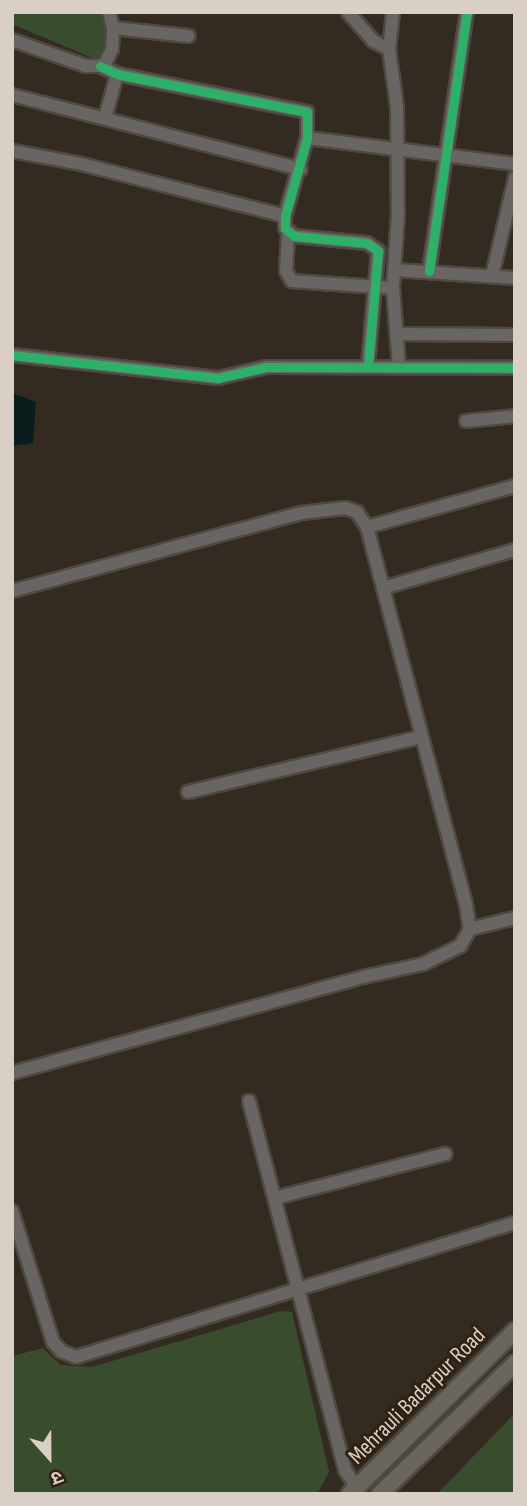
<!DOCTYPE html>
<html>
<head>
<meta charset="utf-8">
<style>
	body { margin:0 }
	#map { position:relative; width:527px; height:1506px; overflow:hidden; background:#332b22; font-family:"Sofia Sans Condensed","Noto Sans Devanagari",sans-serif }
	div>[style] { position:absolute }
	.green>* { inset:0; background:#394c2d }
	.water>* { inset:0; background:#0a1c1c }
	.roads { filter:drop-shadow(2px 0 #4f4941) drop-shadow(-2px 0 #4f4941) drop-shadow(0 2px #4f4941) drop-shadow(0 -2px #4f4941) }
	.minor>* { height:12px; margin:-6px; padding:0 6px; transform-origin:6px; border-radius:6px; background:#696562 }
	.major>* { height:16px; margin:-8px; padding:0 8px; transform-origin:8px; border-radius:8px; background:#6a655f }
	.cycleway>* { height:9px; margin:-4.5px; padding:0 4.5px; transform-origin:4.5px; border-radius:4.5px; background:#2db169 }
	span { translate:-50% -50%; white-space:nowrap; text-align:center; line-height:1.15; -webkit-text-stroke:6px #302111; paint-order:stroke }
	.street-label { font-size:23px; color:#d9cfc5 }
	.frame { position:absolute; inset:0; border:14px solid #d9cfc5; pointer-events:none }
	.north { position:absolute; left:14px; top:1422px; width:70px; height:70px; -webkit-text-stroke:5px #302111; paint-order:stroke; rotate:159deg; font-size:19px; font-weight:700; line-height:28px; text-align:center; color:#d9cfc5 }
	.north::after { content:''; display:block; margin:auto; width:24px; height:32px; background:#d9cfc5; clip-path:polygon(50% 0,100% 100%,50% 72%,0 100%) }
</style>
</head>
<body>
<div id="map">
	<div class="green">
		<i style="clip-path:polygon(12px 12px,102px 12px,108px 31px,104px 63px,12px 24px)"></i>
		<i style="clip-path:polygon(281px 1311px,292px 1312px,329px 1472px,317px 1494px,12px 1494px,12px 1356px,43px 1348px,61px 1365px,92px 1367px)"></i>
		<i style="clip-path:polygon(515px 1413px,515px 1494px,437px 1494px)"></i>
	</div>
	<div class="water">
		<i style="clip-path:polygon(12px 393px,36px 402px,33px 443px,12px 446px)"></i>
	</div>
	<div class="roads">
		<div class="minor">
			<i style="left:348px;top:12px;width:38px;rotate:49deg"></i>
			<i style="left:373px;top:41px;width:18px;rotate:27deg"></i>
			<i style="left:393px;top:12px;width:37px;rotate:96deg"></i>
			<i style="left:389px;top:49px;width:59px;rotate:82.1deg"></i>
			<i style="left:397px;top:107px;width:107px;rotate:89.5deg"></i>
			<i style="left:398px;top:214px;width:74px;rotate:93.9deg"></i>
			<i style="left:113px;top:28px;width:76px;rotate:6deg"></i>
			<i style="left:12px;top:40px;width:78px;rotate:19.4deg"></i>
			<i style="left:86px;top:66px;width:14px"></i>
			<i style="left:100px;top:66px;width:7px;rotate:-34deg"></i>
			<i style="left:106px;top:62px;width:14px;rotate:-65deg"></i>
			<i style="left:112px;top:49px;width:21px;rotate:-87deg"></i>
			<i style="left:113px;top:28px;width:16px;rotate:-104deg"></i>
			<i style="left:100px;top:66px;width:19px;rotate:25deg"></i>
			<i style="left:117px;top:74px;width:194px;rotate:11.3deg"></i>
			<i style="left:307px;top:112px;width:26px;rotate:90deg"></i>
			<i style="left:307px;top:138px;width:81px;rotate:105.8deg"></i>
			<i style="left:285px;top:216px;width:12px;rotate:90deg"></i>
			<i style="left:285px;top:228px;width:12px;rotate:42deg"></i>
			<i style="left:294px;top:236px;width:73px;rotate:5.5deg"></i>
			<i style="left:367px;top:243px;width:14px;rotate:36deg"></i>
			<i style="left:378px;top:251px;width:115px;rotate:95deg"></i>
			<i style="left:12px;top:95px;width:298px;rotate:14.4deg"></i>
			<i style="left:105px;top:118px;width:46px;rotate:-74.7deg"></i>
			<i style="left:307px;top:138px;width:210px;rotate:7.1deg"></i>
			<i style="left:12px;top:151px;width:66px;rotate:10.5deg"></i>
			<i style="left:77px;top:163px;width:215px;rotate:14.3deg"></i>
			<i style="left:288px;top:234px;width:37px;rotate:93deg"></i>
			<i style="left:286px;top:271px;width:12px;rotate:59deg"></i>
			<i style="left:292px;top:281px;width:101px;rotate:4deg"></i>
			<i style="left:393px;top:288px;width:78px;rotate:85.6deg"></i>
			<i style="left:395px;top:270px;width:120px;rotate:3.8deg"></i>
			<i style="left:429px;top:271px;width:262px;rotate:-81.7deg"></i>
			<i style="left:492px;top:276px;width:101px;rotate:-76.8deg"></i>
			<i style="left:398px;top:334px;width:117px;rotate:0.5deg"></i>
			<i style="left:12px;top:355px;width:207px;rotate:6.4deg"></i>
			<i style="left:218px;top:378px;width:49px;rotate:-12.9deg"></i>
			<i style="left:266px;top:367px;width:249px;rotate:0.2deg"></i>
			<i style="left:466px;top:421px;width:49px;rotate:-5.8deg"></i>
			<i style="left:367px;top:527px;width:154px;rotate:-15.5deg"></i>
			<i style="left:383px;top:588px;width:137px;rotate:-16.1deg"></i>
			<i style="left:12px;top:591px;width:299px;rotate:-15.1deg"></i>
			<i style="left:301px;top:513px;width:44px;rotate:-6.5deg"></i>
			<i style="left:345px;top:508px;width:13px;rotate:18deg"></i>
			<i style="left:357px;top:512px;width:18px;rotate:56deg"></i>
			<i style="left:367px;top:527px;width:391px;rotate:75.3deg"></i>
			<i style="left:466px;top:905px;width:24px;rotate:81deg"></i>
			<i style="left:470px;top:929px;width:20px;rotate:120deg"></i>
			<i style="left:460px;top:946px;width:41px;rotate:154.1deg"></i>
			<i style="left:423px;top:964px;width:61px;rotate:167.8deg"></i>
			<i style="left:363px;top:977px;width:364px;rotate:164.7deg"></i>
			<i style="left:188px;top:792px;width:238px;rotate:-13.3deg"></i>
			<i style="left:470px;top:929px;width:46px;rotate:-13.7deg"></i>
			<i style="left:249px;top:1101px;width:381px;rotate:75.4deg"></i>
			<i style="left:345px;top:1470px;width:22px;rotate:56deg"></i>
			<i style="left:275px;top:1198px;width:176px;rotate:-14.5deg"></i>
			<i style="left:12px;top:1211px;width:137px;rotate:72.6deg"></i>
			<i style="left:53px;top:1342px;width:12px;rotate:48deg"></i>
			<i style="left:61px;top:1351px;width:16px;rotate:22deg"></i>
			<i style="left:76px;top:1357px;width:459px;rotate:-17deg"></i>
		</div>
		<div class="major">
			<i style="left:350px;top:1494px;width:232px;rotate:-44.7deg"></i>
			<i style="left:380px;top:1494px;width:188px;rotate:-44.1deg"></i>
		</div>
	</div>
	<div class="cycleway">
		<i style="left:100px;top:66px;width:19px;rotate:25deg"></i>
		<i style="left:117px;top:74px;width:194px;rotate:11.3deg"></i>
		<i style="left:307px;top:112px;width:26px;rotate:90deg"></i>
		<i style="left:307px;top:138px;width:81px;rotate:105.8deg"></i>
		<i style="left:285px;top:216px;width:12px;rotate:90deg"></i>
		<i style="left:285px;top:228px;width:12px;rotate:42deg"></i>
		<i style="left:294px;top:236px;width:73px;rotate:5.5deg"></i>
		<i style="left:367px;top:243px;width:14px;rotate:36deg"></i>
		<i style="left:378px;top:251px;width:115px;rotate:95deg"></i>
		<i style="left:429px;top:271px;width:262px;rotate:-81.7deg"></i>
		<i style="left:12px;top:355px;width:207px;rotate:6.4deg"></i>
		<i style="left:218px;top:378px;width:49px;rotate:-12.9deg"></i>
		<i style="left:266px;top:367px;width:249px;rotate:0.2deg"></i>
	</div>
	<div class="street-label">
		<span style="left:417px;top:1396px;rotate:-45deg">Mehrauli Badarpur Road</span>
	</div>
	<div class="frame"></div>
	<div class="north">उ</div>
</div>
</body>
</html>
